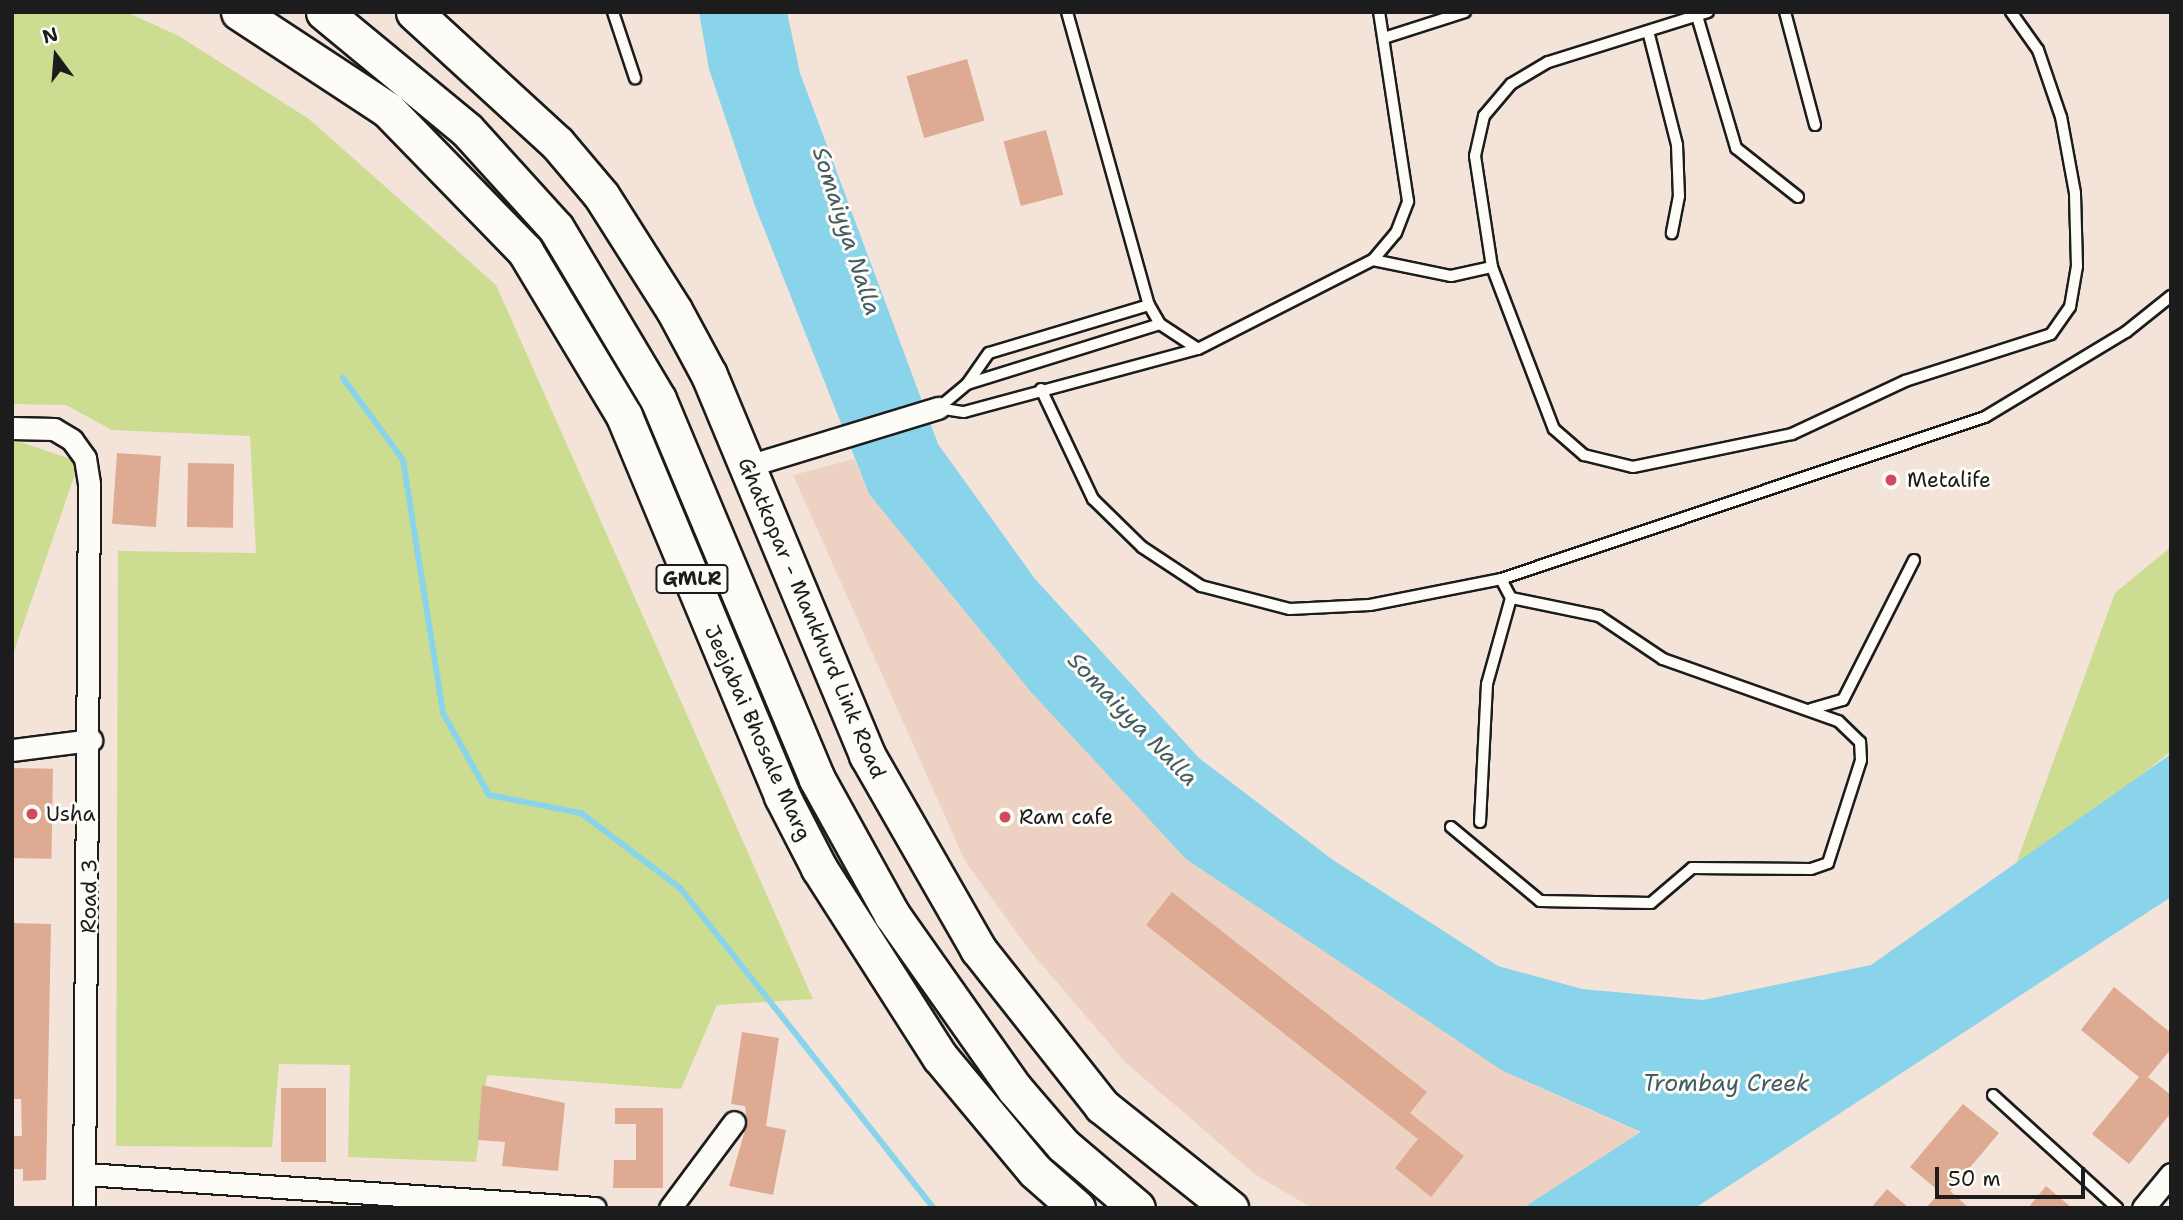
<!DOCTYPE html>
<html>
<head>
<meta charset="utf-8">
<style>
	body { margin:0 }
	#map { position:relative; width:2183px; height:1220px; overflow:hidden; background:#f4e3d9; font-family:"Shantell Sans",sans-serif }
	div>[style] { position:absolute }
	.built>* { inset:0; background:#edd2c4 }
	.green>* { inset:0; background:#ccdd91; transform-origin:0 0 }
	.water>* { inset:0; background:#8ad4eb }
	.stream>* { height:6px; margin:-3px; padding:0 3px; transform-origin:3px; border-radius:3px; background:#8ad4eb }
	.building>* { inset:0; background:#deaa92; transform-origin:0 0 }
	.roads { filter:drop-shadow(2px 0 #1c1c1c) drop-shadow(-2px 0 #1c1c1c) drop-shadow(0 2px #1c1c1c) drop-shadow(0 -2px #1c1c1c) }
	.service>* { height:10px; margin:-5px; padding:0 5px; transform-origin:5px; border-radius:5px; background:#fdfcf7 }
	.minor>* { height:21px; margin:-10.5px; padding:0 10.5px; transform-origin:10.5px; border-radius:10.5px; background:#fdfcf7 }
	.trunk>* { height:35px; margin:-17.5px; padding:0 17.5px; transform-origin:17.5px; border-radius:17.5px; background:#fdfcf7 }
	.dots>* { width:19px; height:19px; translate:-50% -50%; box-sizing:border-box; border:4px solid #fdfcf7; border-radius:50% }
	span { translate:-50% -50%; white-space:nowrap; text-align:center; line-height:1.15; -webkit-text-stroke:6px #fdfcf7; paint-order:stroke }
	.shield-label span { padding:2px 5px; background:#fdfcf7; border:2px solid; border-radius:5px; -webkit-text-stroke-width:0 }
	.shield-label { font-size:19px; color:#1c1c1c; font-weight:700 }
	.poi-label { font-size:21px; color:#1c1c1c }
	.left { translate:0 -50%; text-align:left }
	.street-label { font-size:21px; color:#1c1c1c }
	.water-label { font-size:23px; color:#425c64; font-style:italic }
	.frame { position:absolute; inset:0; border:14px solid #1c1c1c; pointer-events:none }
	.north { position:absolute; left:21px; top:21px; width:70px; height:70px; -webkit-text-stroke:5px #fdfcf7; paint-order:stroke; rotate:344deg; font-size:19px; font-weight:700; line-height:28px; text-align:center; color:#1c1c1c }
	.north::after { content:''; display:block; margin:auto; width:24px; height:32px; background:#1c1c1c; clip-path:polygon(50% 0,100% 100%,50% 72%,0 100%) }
	.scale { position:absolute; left:1935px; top:1167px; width:150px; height:32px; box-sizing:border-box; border:4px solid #1c1c1c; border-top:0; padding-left:9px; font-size:21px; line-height:24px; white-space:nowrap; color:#1c1c1c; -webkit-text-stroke:5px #fdfcf7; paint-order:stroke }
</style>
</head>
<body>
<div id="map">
	<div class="built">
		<i style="clip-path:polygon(854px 459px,869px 494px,1030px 691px,1503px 1071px,1641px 1133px,1523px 1208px,1312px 1208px,1256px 1175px,1126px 1063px,1030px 951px,965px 861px,793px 475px)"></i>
	</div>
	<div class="green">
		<i style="clip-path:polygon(12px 12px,126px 12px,179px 36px,309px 119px,496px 285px,813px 999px,717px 1005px,681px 1089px,487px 1075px,476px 1162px,348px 1157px,350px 1065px,279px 1064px,272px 1147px,116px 1146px,118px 551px,256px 553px,250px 436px,112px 430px,66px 405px,12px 404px)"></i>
		<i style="left:12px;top:439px;width:71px;height:281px;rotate:19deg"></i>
		<i style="clip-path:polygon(2171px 547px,2171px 751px,2009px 883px,2115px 593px)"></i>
	</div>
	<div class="water">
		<i style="clip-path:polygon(699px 12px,787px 12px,800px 73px,938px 444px,1035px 579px,1199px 758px,1333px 860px,1498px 966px,1582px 989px,1703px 1000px,1871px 965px,2171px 754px,2171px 897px,1695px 1208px,1523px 1208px,1641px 1132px,1503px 1071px,1186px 859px,1030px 691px,869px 494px,755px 206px,709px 69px)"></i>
	</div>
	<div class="stream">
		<i style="left:343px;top:378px;width:102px;rotate:53.8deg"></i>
		<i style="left:403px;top:460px;width:256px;rotate:81deg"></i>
		<i style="left:443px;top:713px;width:94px;rotate:60.7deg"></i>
		<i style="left:489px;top:795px;width:94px;rotate:11.1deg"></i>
		<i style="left:581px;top:813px;width:124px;rotate:37.1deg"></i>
		<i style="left:680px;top:888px;width:409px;rotate:51.6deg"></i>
	</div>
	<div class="building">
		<i style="left:967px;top:59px;width:64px;height:63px;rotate:74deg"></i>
		<i style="left:1046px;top:130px;width:67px;height:44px;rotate:75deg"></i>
		<i style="left:117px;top:453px;width:44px;height:71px;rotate:4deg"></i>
		<i style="left:188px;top:463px;width:46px;height:64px;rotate:1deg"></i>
		<i style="left:12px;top:768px;width:41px;height:90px;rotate:1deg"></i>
		<i style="clip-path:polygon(1172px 892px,1427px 1092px,1410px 1113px,1464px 1156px,1431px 1197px,1395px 1168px,1418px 1139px,1146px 925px)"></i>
		<i style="clip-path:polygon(12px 923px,51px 924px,46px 1180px,23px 1181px,23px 1169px,12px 1169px,12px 1136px,22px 1136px,21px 1099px,12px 1099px)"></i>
		<i style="clip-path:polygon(2114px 987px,2171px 1033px,2171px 1049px,2148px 1077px,2171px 1095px,2171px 1113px,2129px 1164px,2092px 1134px,2139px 1077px,2081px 1030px)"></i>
		<i style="clip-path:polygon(742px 1032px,779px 1038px,766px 1126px,786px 1130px,773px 1195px,729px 1186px,747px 1123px,745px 1106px,731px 1104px)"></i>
		<i style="clip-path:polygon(482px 1085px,565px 1103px,558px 1171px,502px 1166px,505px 1142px,478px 1140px)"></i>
		<i style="left:281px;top:1088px;width:45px;height:74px"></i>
		<i style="clip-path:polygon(1963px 1104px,1999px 1133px,1950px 1191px,1969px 1208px,1926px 1208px,1940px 1192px,1910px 1167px)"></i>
		<i style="clip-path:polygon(615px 1108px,663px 1108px,663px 1188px,613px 1188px,614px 1160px,636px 1160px,636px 1124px,615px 1124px)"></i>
		<i style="clip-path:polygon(2046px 1186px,2072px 1208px,2028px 1208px)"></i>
		<i style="clip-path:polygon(1887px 1189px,1909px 1208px,1871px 1208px)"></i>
	</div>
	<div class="roads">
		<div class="service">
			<i style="left:613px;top:12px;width:70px;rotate:71.6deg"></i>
			<i style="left:1067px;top:12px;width:304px;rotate:74.4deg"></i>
			<i style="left:1149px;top:305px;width:22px;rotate:60deg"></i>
			<i style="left:1160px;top:324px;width:45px;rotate:33.3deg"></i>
			<i style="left:1708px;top:12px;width:168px;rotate:162.6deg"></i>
			<i style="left:1548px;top:62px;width:43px;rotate:149.3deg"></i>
			<i style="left:1511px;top:84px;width:42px;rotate:130.2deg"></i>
			<i style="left:1484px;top:116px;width:41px;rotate:102.7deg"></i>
			<i style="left:1475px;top:156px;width:112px;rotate:81.3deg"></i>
			<i style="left:1492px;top:267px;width:173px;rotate:69.1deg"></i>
			<i style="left:1554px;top:429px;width:40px;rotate:41deg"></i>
			<i style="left:1584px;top:455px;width:50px;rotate:13.8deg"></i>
			<i style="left:1633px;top:467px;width:162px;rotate:-11.7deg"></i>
			<i style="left:1792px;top:434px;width:125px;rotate:-25.1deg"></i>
			<i style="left:1905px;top:381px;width:153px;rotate:-17.8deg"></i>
			<i style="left:2051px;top:334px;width:33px;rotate:-55deg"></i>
			<i style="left:2070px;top:307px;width:42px;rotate:-80.3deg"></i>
			<i style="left:2077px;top:266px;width:73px;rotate:-91.6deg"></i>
			<i style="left:2075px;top:193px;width:77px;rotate:-100.4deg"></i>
			<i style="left:2061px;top:117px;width:71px;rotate:-108.9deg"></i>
			<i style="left:2038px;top:50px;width:47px;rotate:-125.4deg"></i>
			<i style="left:1785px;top:12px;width:117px;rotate:75.1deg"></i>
			<i style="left:1697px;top:16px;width:138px;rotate:73.5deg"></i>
			<i style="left:1736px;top:148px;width:79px;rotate:38.3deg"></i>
			<i style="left:1648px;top:31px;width:118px;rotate:75.7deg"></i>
			<i style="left:1677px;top:145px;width:51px;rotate:87.8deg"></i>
			<i style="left:1679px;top:196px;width:38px;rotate:101deg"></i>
			<i style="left:1384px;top:38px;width:85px;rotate:-17.8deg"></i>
			<i style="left:1373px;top:260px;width:80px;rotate:11.6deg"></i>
			<i style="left:1451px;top:276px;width:42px;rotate:-12.4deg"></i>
			<i style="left:1160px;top:324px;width:202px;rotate:162.7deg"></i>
			<i style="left:967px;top:384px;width:38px;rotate:140deg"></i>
			<i style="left:938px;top:408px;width:26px;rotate:9deg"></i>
			<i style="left:964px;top:412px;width:242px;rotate:-15.1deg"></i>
			<i style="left:1198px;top:349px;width:196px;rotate:-27deg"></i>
			<i style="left:1373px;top:260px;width:35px;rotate:-50deg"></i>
			<i style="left:1396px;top:233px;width:34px;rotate:-69deg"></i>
			<i style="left:1408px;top:201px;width:191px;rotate:-98.7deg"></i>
			<i style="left:967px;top:384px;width:38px;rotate:-55deg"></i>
			<i style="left:989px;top:353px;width:167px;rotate:-16.7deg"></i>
			<i style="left:1041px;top:389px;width:122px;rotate:64.7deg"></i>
			<i style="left:1093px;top:499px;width:69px;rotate:44.4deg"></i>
			<i style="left:1142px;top:547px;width:71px;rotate:33.5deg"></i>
			<i style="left:1201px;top:586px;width:92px;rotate:14.5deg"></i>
			<i style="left:1290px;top:609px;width:80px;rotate:-2.9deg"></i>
			<i style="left:1370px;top:605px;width:134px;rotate:-11.2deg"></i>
			<i style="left:1501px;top:579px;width:510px;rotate:-18.51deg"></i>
			<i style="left:1985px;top:417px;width:165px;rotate:-31.1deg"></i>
			<i style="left:2126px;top:332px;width:58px;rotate:-38.7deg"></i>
			<i style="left:1811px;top:709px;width:33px;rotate:-16deg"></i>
			<i style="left:1843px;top:700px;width:157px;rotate:-63.1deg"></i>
			<i style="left:1480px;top:822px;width:138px;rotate:-87.1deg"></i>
			<i style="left:1487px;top:684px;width:89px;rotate:-74.4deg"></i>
			<i style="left:1511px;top:598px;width:21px;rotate:-118deg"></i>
			<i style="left:1451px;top:827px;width:116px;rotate:39.7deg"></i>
			<i style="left:1540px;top:901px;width:111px;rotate:1deg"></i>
			<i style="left:1651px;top:903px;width:54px;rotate:-40.5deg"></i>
			<i style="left:1692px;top:868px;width:119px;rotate:0.5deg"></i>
			<i style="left:1811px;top:869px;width:18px;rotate:-19deg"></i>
			<i style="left:1828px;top:863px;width:108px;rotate:-72.2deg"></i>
			<i style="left:1861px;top:760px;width:18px;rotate:-93deg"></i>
			<i style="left:1860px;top:742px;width:30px;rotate:-136deg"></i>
			<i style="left:1838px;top:721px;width:186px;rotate:-160.5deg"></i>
			<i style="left:1663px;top:659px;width:77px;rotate:-146.1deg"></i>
			<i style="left:1599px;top:616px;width:90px;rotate:-168.4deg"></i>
			<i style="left:1993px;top:1095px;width:168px;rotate:42.3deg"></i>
		</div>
		<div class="minor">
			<i style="left:12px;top:428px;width:42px;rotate:1.4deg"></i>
			<i style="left:54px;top:429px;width:21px;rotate:31deg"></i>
			<i style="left:72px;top:440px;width:22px;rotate:54deg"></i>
			<i style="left:85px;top:458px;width:26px;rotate:81deg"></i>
			<i style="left:89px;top:484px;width:724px;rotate:90.4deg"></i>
			<i style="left:748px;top:466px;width:199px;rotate:-17deg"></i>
			<i style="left:12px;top:750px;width:80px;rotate:-7.2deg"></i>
			<i style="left:85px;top:1174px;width:511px;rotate:3.81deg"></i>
			<i style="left:670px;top:1208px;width:107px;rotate:-53.3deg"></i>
			<i style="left:2143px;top:1208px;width:44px;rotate:-50.5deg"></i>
		</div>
		<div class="trunk">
			<i style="left:239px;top:12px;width:178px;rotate:33.3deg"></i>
			<i style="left:388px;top:110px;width:197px;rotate:45.8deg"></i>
			<i style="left:525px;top:251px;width:192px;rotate:59deg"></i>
			<i style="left:624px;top:416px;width:412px;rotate:67.4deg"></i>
			<i style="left:782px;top:796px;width:81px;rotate:62.8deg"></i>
			<i style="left:819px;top:868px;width:224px;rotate:57.4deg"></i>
			<i style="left:940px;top:1057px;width:148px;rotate:50.2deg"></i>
			<i style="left:1035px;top:1171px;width:56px;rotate:41.4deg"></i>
			<i style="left:324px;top:12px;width:185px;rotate:39.5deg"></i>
			<i style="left:467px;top:130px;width:132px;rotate:47.8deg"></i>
			<i style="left:556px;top:228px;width:199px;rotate:59.2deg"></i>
			<i style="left:658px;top:399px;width:412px;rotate:67.3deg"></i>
			<i style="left:817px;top:779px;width:155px;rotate:61.1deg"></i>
			<i style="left:892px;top:915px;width:212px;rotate:54.8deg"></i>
			<i style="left:1014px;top:1088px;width:75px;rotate:49.3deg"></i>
			<i style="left:1063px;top:1145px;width:97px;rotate:40.4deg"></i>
			<i style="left:414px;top:12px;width:194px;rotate:42.5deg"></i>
			<i style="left:557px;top:143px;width:68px;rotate:49.8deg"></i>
			<i style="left:601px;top:195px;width:136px;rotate:57.6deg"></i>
			<i style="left:674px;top:310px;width:74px;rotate:61.7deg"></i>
			<i style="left:709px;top:375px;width:412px;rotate:67.4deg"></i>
			<i style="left:867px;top:755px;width:224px;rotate:60.2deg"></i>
			<i style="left:978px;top:949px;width:200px;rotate:51.7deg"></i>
			<i style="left:1102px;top:1106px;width:164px;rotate:38.6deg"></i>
		</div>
	</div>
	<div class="dots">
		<i style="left:1891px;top:480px;background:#d1495b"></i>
		<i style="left:32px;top:814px;background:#d1495b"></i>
		<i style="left:1005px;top:817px;background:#d1495b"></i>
	</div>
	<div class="shield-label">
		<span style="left:692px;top:579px">GMLR</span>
	</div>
	<div class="poi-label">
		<span class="left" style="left:1907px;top:480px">Metalife</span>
		<span class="left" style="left:46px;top:814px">Usha</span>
		<span class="left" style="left:1019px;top:817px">Ram cafe</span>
	</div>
	<div class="street-label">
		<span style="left:812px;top:618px;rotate:67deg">Ghatkopar - Mankhurd Link Road</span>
		<span style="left:758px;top:733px;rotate:66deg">Jeejabai Bhosale Marg</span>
		<span style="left:89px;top:896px;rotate:-89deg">Road 3</span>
	</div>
	<div class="water-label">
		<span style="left:847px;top:231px;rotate:72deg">Somaiyya Nalla</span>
		<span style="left:1133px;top:719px;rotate:46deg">Somaiyya Nalla</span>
		<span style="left:1726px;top:1083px">Trombay Creek</span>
	</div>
	<div class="frame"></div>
	<div class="north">N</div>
	<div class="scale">50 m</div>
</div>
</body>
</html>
